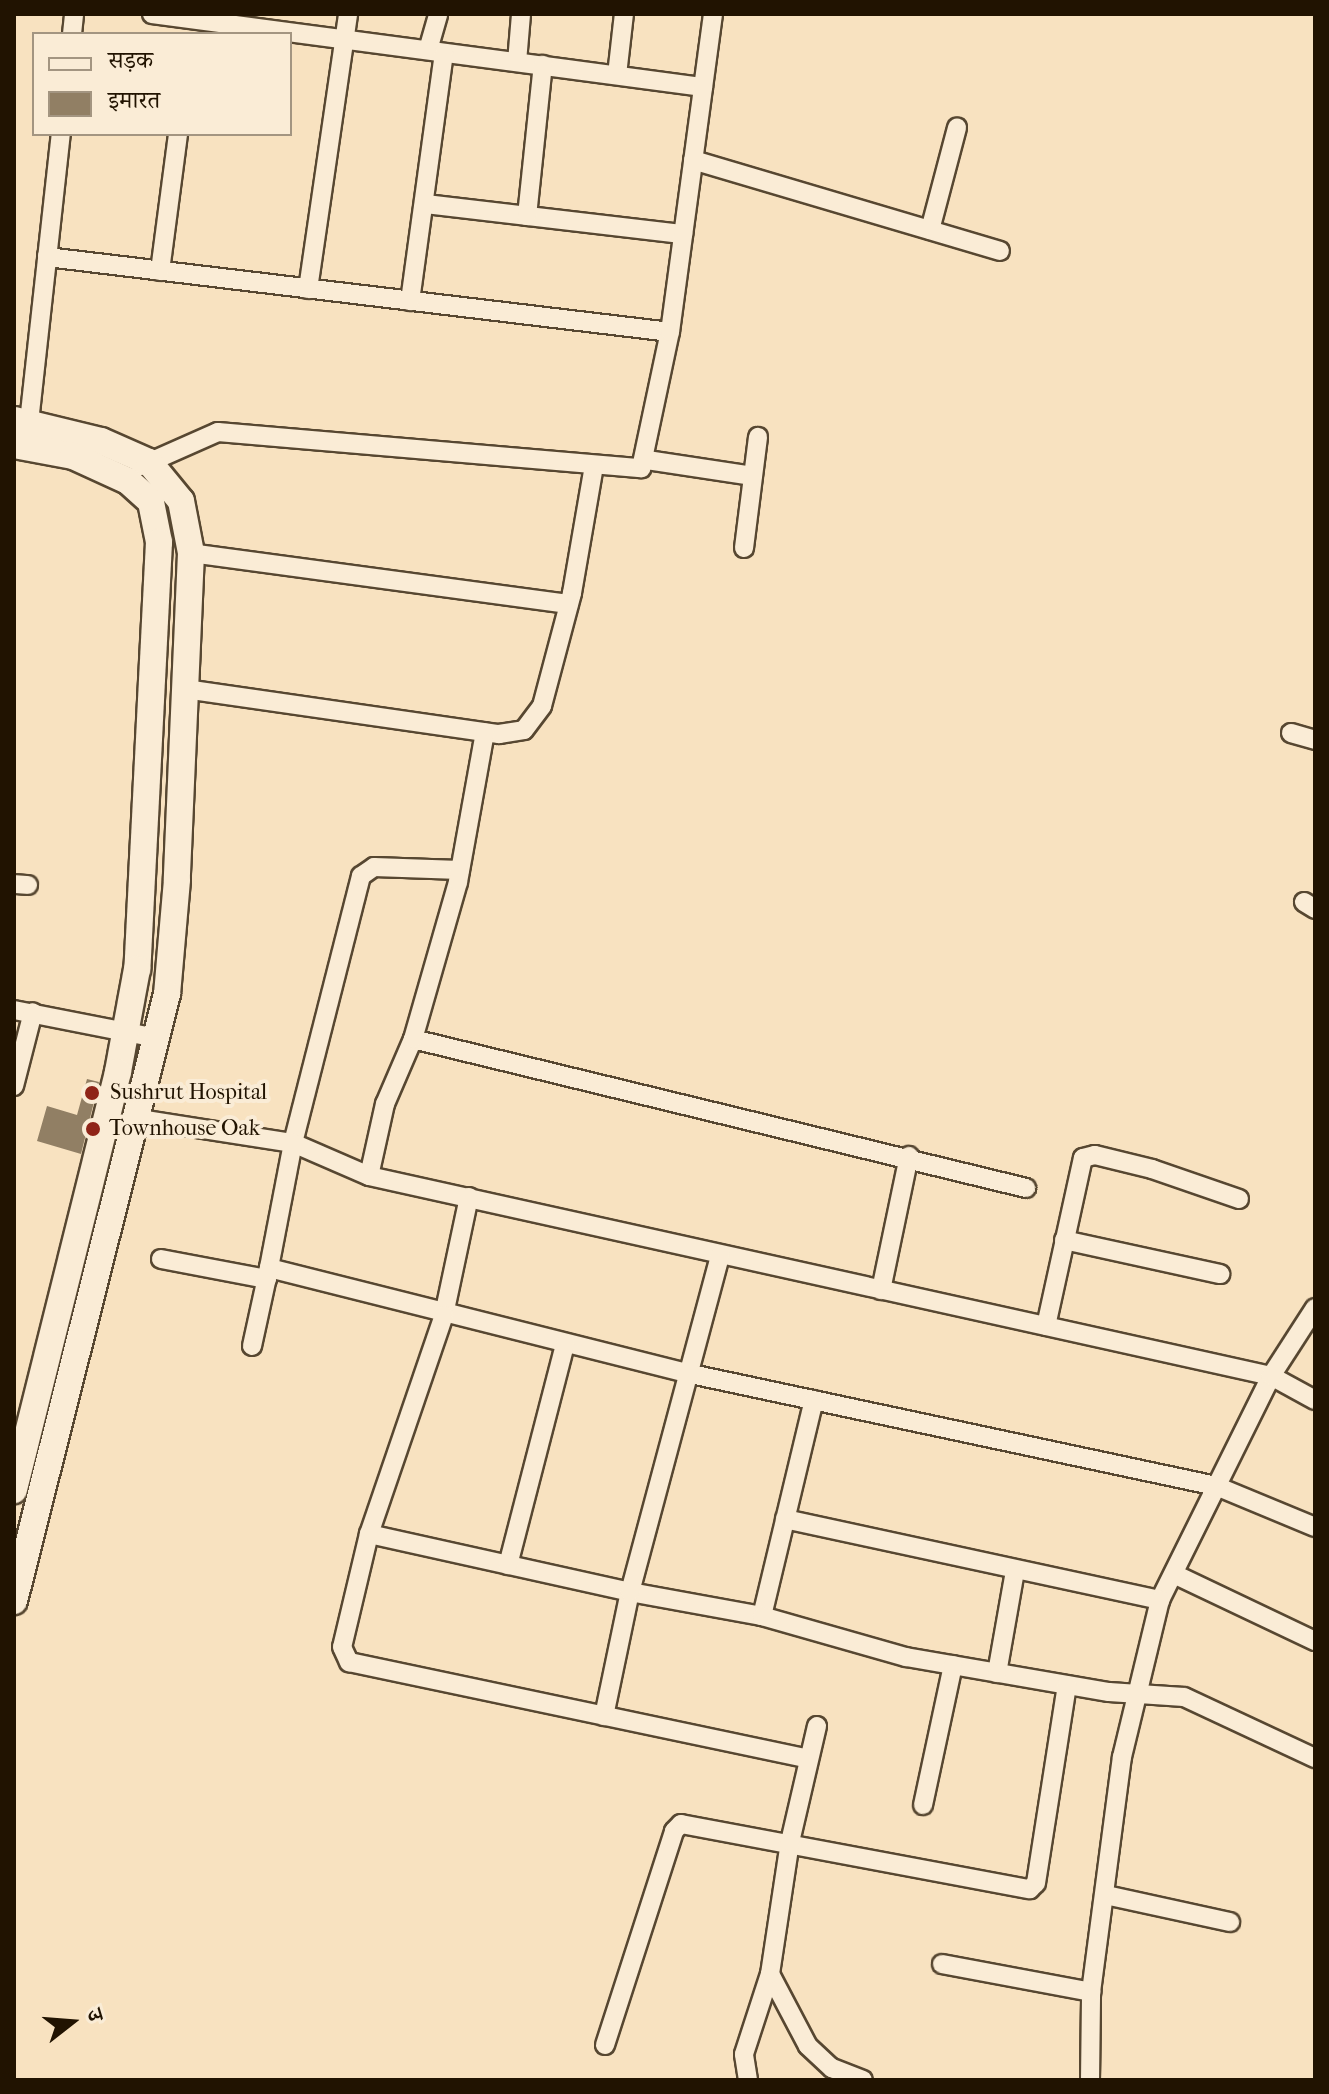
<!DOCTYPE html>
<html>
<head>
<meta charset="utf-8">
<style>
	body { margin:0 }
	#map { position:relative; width:1329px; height:2094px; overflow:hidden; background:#f8e2c0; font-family:"IM FELL French Canon","Noto Serif Devanagari",serif }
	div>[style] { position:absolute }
	.building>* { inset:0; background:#917f64 }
	.roads { filter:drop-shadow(2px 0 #574731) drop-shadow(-2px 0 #574731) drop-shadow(0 2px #574731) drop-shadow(0 -2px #574731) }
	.street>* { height:18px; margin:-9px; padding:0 9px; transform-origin:9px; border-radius:9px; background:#faecd6 }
	.secondary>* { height:26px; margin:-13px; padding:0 13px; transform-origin:13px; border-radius:13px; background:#faecd6 }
	.dots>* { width:22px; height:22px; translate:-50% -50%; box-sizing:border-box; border:4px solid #faecd6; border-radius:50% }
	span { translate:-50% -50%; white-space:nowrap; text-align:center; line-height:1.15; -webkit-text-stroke:8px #faecd6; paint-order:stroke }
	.poi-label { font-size:22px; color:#211301 }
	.left { translate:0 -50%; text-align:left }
	.frame { position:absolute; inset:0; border:16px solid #211301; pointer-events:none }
	.legend { position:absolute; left:32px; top:32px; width:260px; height:104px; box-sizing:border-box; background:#faecd6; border:2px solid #a39581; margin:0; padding:10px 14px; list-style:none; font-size:24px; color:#211301 }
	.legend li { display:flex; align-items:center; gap:16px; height:40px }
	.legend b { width:40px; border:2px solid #a39581 }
	.north { position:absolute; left:32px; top:1982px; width:80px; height:80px; -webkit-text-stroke:6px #faecd6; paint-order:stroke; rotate:73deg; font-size:22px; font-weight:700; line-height:32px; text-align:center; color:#211301 }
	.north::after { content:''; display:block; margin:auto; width:28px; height:36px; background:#211301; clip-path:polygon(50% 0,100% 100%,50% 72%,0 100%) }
</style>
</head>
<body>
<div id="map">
	<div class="building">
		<i style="clip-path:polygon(87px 1079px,99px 1082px,81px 1154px,37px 1141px,47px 1106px,77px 1115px)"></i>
	</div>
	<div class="roads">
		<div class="street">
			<i style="left:152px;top:14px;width:556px;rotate:7.55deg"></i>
			<i style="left:72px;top:34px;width:20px;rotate:-84deg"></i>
			<i style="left:428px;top:50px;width:37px;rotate:-74deg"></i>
			<i style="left:517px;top:62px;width:48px;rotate:-85.2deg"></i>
			<i style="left:617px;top:75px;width:61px;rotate:-83.5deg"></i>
			<i style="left:693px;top:160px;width:320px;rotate:16.5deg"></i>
			<i style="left:426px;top:204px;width:259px;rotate:6.7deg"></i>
			<i style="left:527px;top:216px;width:152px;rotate:-84deg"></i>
			<i style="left:930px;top:230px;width:106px;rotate:-75.2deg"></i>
			<i style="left:47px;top:257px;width:627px;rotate:6.86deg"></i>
			<i style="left:160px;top:271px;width:138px;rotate:-82.5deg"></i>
			<i style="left:308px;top:289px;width:278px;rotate:-81.7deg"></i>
			<i style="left:410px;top:301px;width:250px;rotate:-82.2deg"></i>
			<i style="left:29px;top:422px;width:290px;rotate:-83.7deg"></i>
			<i style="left:647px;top:460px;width:107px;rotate:8.6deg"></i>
			<i style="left:141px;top:466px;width:84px;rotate:-23.8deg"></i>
			<i style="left:218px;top:432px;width:425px;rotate:4.9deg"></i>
			<i style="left:641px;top:468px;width:139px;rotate:-78deg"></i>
			<i style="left:670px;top:332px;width:321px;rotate:-82.3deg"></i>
			<i style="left:744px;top:548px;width:112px;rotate:-82.8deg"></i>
			<i style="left:191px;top:553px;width:381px;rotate:7.7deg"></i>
			<i style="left:185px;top:689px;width:317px;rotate:8.2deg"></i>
			<i style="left:499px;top:734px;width:25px;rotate:-9deg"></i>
			<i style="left:524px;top:730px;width:30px;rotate:-53deg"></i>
			<i style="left:542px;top:706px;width:117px;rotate:-75.1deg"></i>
			<i style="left:572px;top:593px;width:129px;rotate:-80.2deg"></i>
			<i style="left:1291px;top:733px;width:25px;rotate:16deg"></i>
			<i style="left:460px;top:870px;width:86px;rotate:-178deg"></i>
			<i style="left:374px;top:867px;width:16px;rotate:145deg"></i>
			<i style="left:361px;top:876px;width:276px;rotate:104.3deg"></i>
			<i style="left:293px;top:1143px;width:127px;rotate:100.9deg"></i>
			<i style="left:269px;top:1268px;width:435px;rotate:14.1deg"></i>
			<i style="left:691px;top:1374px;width:537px;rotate:12.04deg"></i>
			<i style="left:1216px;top:1486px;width:107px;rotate:22.5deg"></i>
			<i style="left:14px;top:884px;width:14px;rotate:4deg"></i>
			<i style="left:1304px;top:902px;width:13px;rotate:32deg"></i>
			<i style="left:14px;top:1010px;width:146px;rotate:11.1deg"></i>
			<i style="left:413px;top:1039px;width:631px;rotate:13.66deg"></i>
			<i style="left:14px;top:1086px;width:76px;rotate:-75.6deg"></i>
			<i style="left:139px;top:1119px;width:156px;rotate:8.9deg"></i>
			<i style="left:293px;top:1143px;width:83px;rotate:23.5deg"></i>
			<i style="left:369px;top:1176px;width:924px;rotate:12.5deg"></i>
			<i style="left:1271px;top:1376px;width:50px;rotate:28.6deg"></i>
			<i style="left:369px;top:1176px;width:74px;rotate:-77.5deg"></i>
			<i style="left:385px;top:1104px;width:71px;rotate:-66.7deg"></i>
			<i style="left:413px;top:1039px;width:163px;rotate:-74deg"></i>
			<i style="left:458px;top:882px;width:152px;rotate:-79.8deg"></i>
			<i style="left:469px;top:1197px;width:121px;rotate:102deg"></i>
			<i style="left:444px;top:1315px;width:231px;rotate:108.9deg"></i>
			<i style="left:369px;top:1534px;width:267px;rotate:12.5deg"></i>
			<i style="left:630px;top:1592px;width:134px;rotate:10.3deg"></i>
			<i style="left:762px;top:1616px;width:222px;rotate:-76.5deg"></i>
			<i style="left:1064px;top:1240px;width:160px;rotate:12.3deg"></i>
			<i style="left:161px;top:1259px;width:108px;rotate:10.7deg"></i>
			<i style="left:881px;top:1290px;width:137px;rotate:-78.2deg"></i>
			<i style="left:1046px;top:1326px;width:172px;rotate:-77.6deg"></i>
			<i style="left:1083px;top:1158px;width:12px;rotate:-14deg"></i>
			<i style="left:1095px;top:1155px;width:59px;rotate:13.8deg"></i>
			<i style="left:1152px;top:1169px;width:92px;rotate:19deg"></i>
			<i style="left:252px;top:1346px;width:80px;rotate:-77.7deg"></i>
			<i style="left:785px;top:1519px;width:384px;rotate:12.2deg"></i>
			<i style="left:1160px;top:1600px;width:250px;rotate:-63.6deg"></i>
			<i style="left:1271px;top:1376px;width:81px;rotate:-57.1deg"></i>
			<i style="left:369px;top:1534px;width:116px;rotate:103.4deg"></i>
			<i style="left:342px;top:1647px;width:17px;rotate:65deg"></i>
			<i style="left:349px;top:1662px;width:469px;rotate:11.9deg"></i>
			<i style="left:508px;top:1565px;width:228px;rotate:-75.5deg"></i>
			<i style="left:1176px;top:1575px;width:154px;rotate:25.4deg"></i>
			<i style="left:762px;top:1616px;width:150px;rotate:15.9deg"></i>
			<i style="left:906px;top:1657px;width:206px;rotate:9.8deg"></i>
			<i style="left:1109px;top:1692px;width:75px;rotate:3.8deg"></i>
			<i style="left:1184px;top:1697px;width:145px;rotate:25deg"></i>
			<i style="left:997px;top:1673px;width:104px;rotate:-80deg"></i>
			<i style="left:604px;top:1716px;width:127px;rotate:-78.2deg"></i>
			<i style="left:630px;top:1592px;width:349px;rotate:-75deg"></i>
			<i style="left:923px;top:1805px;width:143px;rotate:-77.9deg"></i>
			<i style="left:1106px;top:1895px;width:127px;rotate:12.3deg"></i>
			<i style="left:942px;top:1964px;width:152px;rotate:10.6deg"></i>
			<i style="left:770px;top:1974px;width:81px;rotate:62.2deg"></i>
			<i style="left:808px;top:2046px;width:33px;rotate:43deg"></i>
			<i style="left:832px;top:2068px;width:33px;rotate:21deg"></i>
			<i style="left:605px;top:2045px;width:225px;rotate:-72.1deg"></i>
			<i style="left:674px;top:1831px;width:10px;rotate:-45deg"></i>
			<i style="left:681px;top:1824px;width:355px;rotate:10.6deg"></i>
			<i style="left:1030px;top:1889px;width:8px;rotate:-45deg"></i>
			<i style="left:1036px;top:1883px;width:200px;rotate:-81.1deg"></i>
			<i style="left:748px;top:2080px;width:26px;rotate:-99deg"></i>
			<i style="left:744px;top:2054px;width:84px;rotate:-72deg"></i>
			<i style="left:770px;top:1974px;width:134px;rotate:-81.4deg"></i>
			<i style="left:790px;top:1842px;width:119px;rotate:-76.9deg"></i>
			<i style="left:1090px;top:2080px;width:88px;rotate:-89.3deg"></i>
			<i style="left:1091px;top:1992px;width:237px;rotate:-82.5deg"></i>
			<i style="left:1122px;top:1757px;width:162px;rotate:-76.4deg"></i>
		</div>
		<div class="secondary">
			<i style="left:14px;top:420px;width:89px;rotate:13.6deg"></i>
			<i style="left:101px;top:441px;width:52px;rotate:23.6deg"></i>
			<i style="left:149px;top:462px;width:50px;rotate:50.6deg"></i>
			<i style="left:181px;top:501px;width:53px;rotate:79.1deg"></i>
			<i style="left:191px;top:553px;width:327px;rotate:92.5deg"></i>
			<i style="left:177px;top:880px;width:114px;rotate:95deg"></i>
			<i style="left:167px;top:994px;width:626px;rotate:104.15deg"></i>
			<i style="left:14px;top:445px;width:60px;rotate:10.6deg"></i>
			<i style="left:73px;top:456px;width:60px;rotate:24.4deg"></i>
			<i style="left:128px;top:481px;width:31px;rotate:42deg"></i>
			<i style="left:151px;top:502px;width:41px;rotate:78.7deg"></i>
			<i style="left:159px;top:542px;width:428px;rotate:92.9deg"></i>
			<i style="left:137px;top:969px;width:105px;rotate:100.5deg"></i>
			<i style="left:118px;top:1072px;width:431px;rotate:104deg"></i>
		</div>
	</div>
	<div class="dots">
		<i style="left:92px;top:1093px;background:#8f2418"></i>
		<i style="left:93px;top:1129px;background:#8f2418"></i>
	</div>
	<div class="poi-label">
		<span class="left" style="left:110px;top:1093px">Sushrut Hospital</span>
		<span class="left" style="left:109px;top:1129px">Townhouse Oak</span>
	</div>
	<div class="frame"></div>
	<ul class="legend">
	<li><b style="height:10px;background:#faecd6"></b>सड़क</li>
	<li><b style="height:22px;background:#917f64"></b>इमारत</li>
	</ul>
	<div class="north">उ</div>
</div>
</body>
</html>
